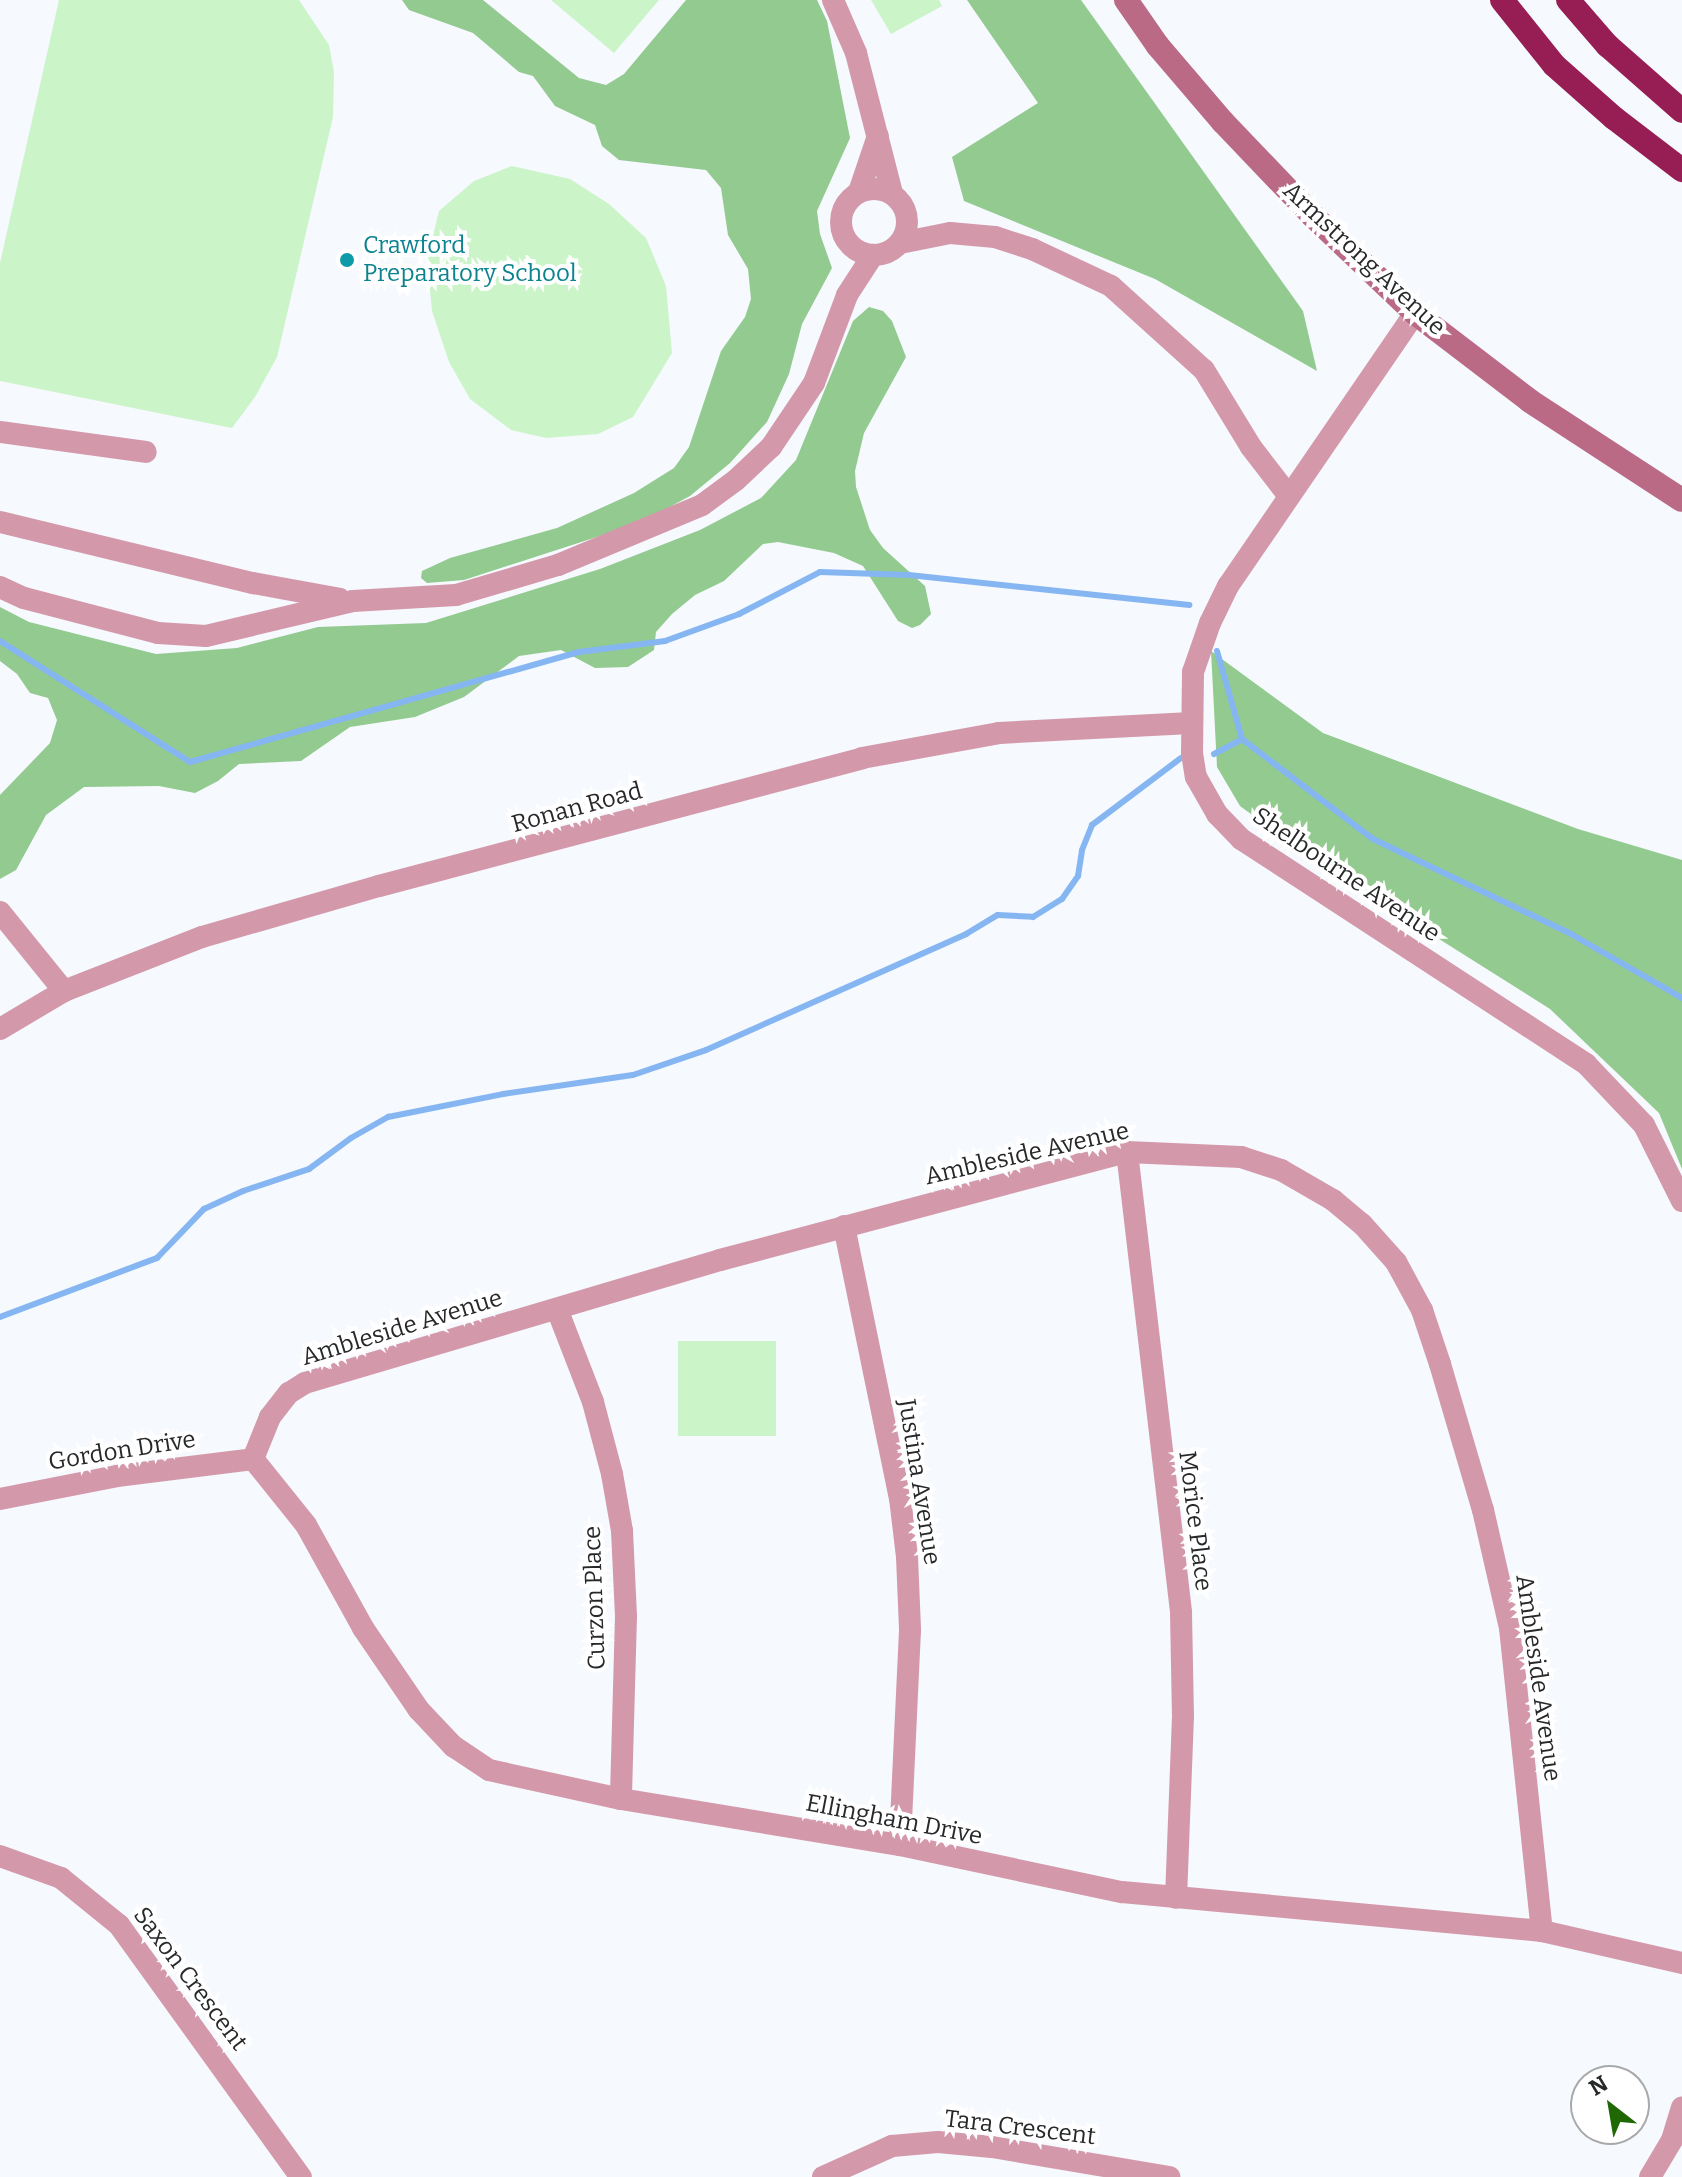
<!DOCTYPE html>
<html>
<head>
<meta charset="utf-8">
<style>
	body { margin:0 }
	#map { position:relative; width:1682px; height:2177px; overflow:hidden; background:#f6f9fe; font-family:Bitter,serif }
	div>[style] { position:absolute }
	.green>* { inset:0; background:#ccf4c9; transform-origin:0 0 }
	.forest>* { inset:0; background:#92ca8f }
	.stream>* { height:6px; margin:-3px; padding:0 3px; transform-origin:3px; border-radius:3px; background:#86b6f2 }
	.street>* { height:22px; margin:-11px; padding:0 11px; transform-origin:11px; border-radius:11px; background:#d399ab }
	.street>.ring { margin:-11px; padding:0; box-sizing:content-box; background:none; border:22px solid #d399ab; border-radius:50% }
	.secondary>* { height:24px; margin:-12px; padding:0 12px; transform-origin:12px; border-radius:12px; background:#bb6a86 }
	.highway>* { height:24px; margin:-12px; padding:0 12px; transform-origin:12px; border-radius:12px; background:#961e55 }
	.dots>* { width:22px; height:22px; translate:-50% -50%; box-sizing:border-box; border:4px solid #fff; border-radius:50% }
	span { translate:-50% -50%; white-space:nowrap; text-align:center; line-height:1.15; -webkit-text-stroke:8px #fff; paint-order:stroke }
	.culture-label { font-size:24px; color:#0d838f }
	.left { translate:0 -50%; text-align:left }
	.street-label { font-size:24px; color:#26282a }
	.north { position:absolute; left:1570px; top:2065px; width:80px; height:80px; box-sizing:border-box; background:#fff; border:2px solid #a8a9aa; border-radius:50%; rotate:329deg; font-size:22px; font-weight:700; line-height:32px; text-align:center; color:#26282a }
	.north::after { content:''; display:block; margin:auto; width:28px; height:36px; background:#1f6803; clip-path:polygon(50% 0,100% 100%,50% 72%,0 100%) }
</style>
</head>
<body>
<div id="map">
	<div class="green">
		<i style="clip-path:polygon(59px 0,299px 0,329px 45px,334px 72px,333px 117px,277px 357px,255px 397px,232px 428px,0 381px,0 263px)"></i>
		<i style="clip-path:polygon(551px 0,659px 0,614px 53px)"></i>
		<i style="clip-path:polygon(871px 0,939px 0,942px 6px,891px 34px)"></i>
		<i style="clip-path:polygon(512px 166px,570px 179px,609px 204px,646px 238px,666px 286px,672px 353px,633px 417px,598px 434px,546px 438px,511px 430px,470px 399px,449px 362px,432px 311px,427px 261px,439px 211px,474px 181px)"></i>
		<i style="left:678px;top:1341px;width:98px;height:95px"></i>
	</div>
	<div class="forest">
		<i style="clip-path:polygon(402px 0,483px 0,579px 78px,606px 85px,624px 74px,686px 0,817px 0,827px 21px,850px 138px,817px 211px,820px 234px,832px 268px,802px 324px,789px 374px,767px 422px,730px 463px,690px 496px,640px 523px,464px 580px,427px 583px,421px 578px,422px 571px,450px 558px,557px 528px,634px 493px,674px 468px,689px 447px,721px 351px,745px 317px,751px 299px,748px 269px,728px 235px,721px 188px,706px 170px,619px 160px,602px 146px,595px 125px,555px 106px,533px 76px,519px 72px,473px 33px,409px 10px)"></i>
		<i style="clip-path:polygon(967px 0,1081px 0,1303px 311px,1317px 371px,1155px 279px,964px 201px,952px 157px,1038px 103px)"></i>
		<i style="clip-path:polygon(869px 307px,883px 311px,892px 321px,906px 357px,864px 433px,855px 471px,856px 487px,870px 530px,883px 548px,925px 586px,931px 614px,920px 625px,912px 628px,898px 621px,863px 566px,834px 553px,778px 542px,763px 544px,724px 581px,695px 595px,672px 614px,656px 632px,654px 650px,628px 667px,595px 668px,561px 650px,519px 656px,464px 697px,415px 717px,350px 727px,301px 761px,239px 764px,218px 781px,195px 793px,159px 786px,84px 787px,46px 815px,16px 870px,0 879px,0 795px,50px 743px,57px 720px,48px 698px,30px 693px,17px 674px,0 661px,0 607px,29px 622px,156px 654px,237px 648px,318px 627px,426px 623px,600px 569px,700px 530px,761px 498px,796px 460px,853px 321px)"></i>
		<i style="clip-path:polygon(1211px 651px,1323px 733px,1578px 829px,1682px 860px,1682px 1169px,1659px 1113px,1550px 1009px,1312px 859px,1240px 806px,1217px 767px)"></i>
	</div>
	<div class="stream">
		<i style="left:0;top:641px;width:225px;rotate:32.5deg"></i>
		<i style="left:190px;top:762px;width:404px;rotate:-15.8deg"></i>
		<i style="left:579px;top:652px;width:87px;rotate:-7.3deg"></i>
		<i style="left:665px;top:641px;width:79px;rotate:-20deg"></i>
		<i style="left:739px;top:614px;width:91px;rotate:-27.4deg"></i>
		<i style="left:820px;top:572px;width:89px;rotate:1.9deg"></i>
		<i style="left:909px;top:575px;width:282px;rotate:6.1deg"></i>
		<i style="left:1217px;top:651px;width:91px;rotate:74.1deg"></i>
		<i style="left:1242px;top:739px;width:165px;rotate:37.4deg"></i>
		<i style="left:1373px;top:839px;width:220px;rotate:25.6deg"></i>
		<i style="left:1571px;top:934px;width:128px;rotate:30deg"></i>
		<i style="left:1214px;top:754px;width:32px;rotate:-28deg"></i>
		<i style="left:0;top:1317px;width:168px;rotate:-20.6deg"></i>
		<i style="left:157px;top:1258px;width:68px;rotate:-46.2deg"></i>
		<i style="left:204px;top:1209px;width:43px;rotate:-24.8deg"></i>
		<i style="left:243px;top:1191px;width:70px;rotate:-18.4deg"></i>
		<i style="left:309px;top:1169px;width:52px;rotate:-36.4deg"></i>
		<i style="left:351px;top:1138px;width:43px;rotate:-29.6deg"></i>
		<i style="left:388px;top:1117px;width:117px;rotate:-11.3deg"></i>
		<i style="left:503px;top:1094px;width:131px;rotate:-8.3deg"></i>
		<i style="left:633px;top:1075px;width:77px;rotate:-18.9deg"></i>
		<i style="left:706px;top:1050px;width:285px;rotate:-24deg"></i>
		<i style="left:966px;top:934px;width:37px;rotate:-31deg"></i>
		<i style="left:998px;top:915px;width:35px;rotate:3deg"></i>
		<i style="left:1033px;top:917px;width:34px;rotate:-32deg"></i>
		<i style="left:1062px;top:899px;width:28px;rotate:-55deg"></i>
		<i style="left:1078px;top:876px;width:26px;rotate:-81deg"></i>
		<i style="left:1082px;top:850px;width:27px;rotate:-68deg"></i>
		<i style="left:1092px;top:825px;width:111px;rotate:-37deg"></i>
	</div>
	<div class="street">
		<i style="left:833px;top:0;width:58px;rotate:66.5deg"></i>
		<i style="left:856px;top:53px;width:145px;rotate:75.6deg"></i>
		<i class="ring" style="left:841px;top:189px;width:44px;height:44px"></i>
		<i style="left:859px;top:192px;width:59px;rotate:-71.3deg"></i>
		<i style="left:900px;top:243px;width:51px;rotate:-11.3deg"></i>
		<i style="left:950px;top:233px;width:45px;rotate:5.1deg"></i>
		<i style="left:995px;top:237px;width:39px;rotate:18deg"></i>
		<i style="left:1032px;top:249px;width:87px;rotate:25.1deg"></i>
		<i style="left:1111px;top:286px;width:125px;rotate:42.1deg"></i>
		<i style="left:1204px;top:370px;width:90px;rotate:58.6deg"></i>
		<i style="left:1251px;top:447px;width:61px;rotate:52.4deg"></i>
		<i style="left:1415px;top:313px;width:331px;rotate:124.4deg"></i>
		<i style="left:1228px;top:586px;width:41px;rotate:115.9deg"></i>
		<i style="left:1210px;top:623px;width:52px;rotate:109.1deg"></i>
		<i style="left:1193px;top:672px;width:81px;rotate:90.7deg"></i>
		<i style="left:1192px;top:753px;width:24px;rotate:81deg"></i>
		<i style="left:1196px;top:777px;width:43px;rotate:60.4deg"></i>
		<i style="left:1217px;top:814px;width:35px;rotate:46deg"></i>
		<i style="left:1241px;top:839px;width:412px;rotate:33.1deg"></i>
		<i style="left:1586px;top:1064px;width:84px;rotate:46.4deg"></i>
		<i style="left:1644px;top:1125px;width:85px;rotate:63.4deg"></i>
		<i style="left:0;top:432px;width:147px;rotate:7.8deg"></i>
		<i style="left:0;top:522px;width:260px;rotate:13.6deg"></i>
		<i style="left:253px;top:583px;width:88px;rotate:10.4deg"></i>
		<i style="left:0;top:587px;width:26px;rotate:25deg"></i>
		<i style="left:24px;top:598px;width:138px;rotate:14.6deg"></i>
		<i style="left:158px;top:633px;width:48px;rotate:3.6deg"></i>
		<i style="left:206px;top:636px;width:151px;rotate:-13.4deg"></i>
		<i style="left:353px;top:601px;width:103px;rotate:-3.3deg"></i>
		<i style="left:456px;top:595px;width:106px;rotate:-16.4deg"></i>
		<i style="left:558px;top:565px;width:156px;rotate:-22.6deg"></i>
		<i style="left:702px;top:505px;width:42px;rotate:-36.3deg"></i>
		<i style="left:736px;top:480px;width:48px;rotate:-43.3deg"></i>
		<i style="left:771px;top:447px;width:77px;rotate:-56.1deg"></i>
		<i style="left:814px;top:383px;width:94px;rotate:-69.4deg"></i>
		<i style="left:847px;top:295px;width:48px;rotate:-57deg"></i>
		<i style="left:0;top:912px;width:102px;rotate:51deg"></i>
		<i style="left:0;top:1029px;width:74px;rotate:-30.7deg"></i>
		<i style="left:64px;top:991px;width:148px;rotate:-21.4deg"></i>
		<i style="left:202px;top:937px;width:184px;rotate:-16.1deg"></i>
		<i style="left:379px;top:886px;width:500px;rotate:-14.8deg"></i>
		<i style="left:862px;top:758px;width:139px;rotate:-10.3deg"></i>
		<i style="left:999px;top:733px;width:192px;rotate:-3deg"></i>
		<i style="left:1127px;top:1152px;width:464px;rotate:83.3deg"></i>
		<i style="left:1181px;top:1613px;width:103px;rotate:88.9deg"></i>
		<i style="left:1183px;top:1716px;width:182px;rotate:92.2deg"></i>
		<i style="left:844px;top:1226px;width:278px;rotate:78.4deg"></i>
		<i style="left:900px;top:1498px;width:59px;rotate:83.2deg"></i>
		<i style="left:907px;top:1557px;width:73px;rotate:87.6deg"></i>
		<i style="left:910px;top:1630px;width:215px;rotate:92.7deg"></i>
		<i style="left:557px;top:1309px;width:100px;rotate:68.8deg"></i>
		<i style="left:593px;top:1402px;width:74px;rotate:75.2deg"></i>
		<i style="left:612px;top:1474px;width:58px;rotate:80deg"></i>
		<i style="left:622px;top:1531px;width:85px;rotate:87.3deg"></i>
		<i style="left:626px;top:1616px;width:183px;rotate:91.6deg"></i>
		<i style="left:253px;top:1459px;width:45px;rotate:-68deg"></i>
		<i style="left:270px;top:1417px;width:31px;rotate:-52deg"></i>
		<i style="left:289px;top:1393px;width:19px;rotate:-32deg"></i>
		<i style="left:305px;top:1383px;width:433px;rotate:-16.5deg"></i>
		<i style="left:720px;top:1260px;width:421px;rotate:-14.9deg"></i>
		<i style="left:1127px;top:1152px;width:114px;rotate:2.5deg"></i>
		<i style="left:1241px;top:1157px;width:42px;rotate:18deg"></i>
		<i style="left:1281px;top:1170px;width:60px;rotate:30deg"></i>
		<i style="left:1333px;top:1200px;width:38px;rotate:40deg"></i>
		<i style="left:1362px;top:1224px;width:51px;rotate:48.2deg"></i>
		<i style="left:1396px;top:1262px;width:55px;rotate:61.6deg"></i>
		<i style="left:1422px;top:1310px;width:57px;rotate:71.6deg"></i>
		<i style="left:1440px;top:1364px;width:152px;rotate:73.6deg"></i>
		<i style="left:1483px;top:1510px;width:121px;rotate:77.1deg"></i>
		<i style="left:1510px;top:1628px;width:305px;rotate:84deg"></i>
		<i style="left:253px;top:1459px;width:85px;rotate:51.2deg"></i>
		<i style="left:306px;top:1525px;width:118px;rotate:61deg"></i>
		<i style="left:363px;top:1628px;width:99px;rotate:55.7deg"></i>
		<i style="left:419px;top:1710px;width:50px;rotate:46.6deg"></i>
		<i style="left:453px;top:1746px;width:43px;rotate:33.7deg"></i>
		<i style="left:489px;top:1770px;width:135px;rotate:12.4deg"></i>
		<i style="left:621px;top:1799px;width:283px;rotate:9.4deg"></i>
		<i style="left:900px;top:1845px;width:227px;rotate:12deg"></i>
		<i style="left:1122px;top:1892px;width:422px;rotate:5.3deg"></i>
		<i style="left:1542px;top:1931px;width:144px;rotate:12.9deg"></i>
		<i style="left:0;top:1499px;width:119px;rotate:-11.1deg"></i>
		<i style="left:117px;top:1476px;width:137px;rotate:-7.1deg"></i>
		<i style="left:0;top:1856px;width:65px;rotate:19.8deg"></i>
		<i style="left:61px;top:1878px;width:75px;rotate:39deg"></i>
		<i style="left:119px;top:1925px;width:311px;rotate:54.2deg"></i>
		<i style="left:823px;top:2177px;width:76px;rotate:-24.2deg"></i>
		<i style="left:892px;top:2146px;width:46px;rotate:-5deg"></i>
		<i style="left:938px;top:2142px;width:54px;rotate:5.3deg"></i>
		<i style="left:992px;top:2147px;width:180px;rotate:9.6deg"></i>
		<i style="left:1650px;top:2177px;width:43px;rotate:-59.3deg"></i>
		<i style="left:1672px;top:2140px;width:34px;rotate:-73deg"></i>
	</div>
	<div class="secondary">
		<i style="left:1126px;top:0;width:56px;rotate:55.2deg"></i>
		<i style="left:1158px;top:46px;width:100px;rotate:49.5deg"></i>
		<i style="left:1223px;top:122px;width:129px;rotate:46.3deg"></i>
		<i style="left:1312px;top:215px;width:142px;rotate:43.6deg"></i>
		<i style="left:1415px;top:313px;width:145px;rotate:37.4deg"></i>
		<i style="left:1530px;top:401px;width:181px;rotate:33.1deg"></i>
	</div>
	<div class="highway">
		<i style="left:1502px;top:0;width:83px;rotate:51.3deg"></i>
		<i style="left:1554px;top:65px;width:80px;rotate:41.5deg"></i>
		<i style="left:1614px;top:118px;width:86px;rotate:37.4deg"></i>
		<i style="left:1568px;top:0;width:60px;rotate:49.1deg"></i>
		<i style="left:1607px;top:45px;width:100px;rotate:41.3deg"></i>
	</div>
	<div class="dots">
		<i style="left:347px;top:260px;background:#0f9aa8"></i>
	</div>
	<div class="culture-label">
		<span class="left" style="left:363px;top:260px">Crawford<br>Preparatory School</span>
	</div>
	<div class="street-label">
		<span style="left:1364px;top:259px;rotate:43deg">Armstrong Avenue</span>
		<span style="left:577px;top:808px;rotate:-15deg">Ronan Road</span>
		<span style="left:1346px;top:875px;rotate:34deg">Shelbourne Avenue</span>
		<span style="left:1027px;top:1154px;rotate:-13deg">Ambleside Avenue</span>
		<span style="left:402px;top:1328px;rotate:-17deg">Ambleside Avenue</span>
		<span style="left:122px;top:1451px;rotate:-9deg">Gordon Drive</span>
		<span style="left:919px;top:1482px;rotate:81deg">Justina Avenue</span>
		<span style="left:1195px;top:1521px;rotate:83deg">Morice Place</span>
		<span style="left:595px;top:1598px;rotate:-92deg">Curzon Place</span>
		<span style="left:1538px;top:1678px;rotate:82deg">Ambleside Avenue</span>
		<span style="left:894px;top:1820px;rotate:11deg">Ellingham Drive</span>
		<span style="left:190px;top:1979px;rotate:53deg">Saxon Crescent</span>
		<span style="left:1020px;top:2128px;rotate:7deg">Tara Crescent</span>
	</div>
	<div class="north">N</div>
</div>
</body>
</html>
